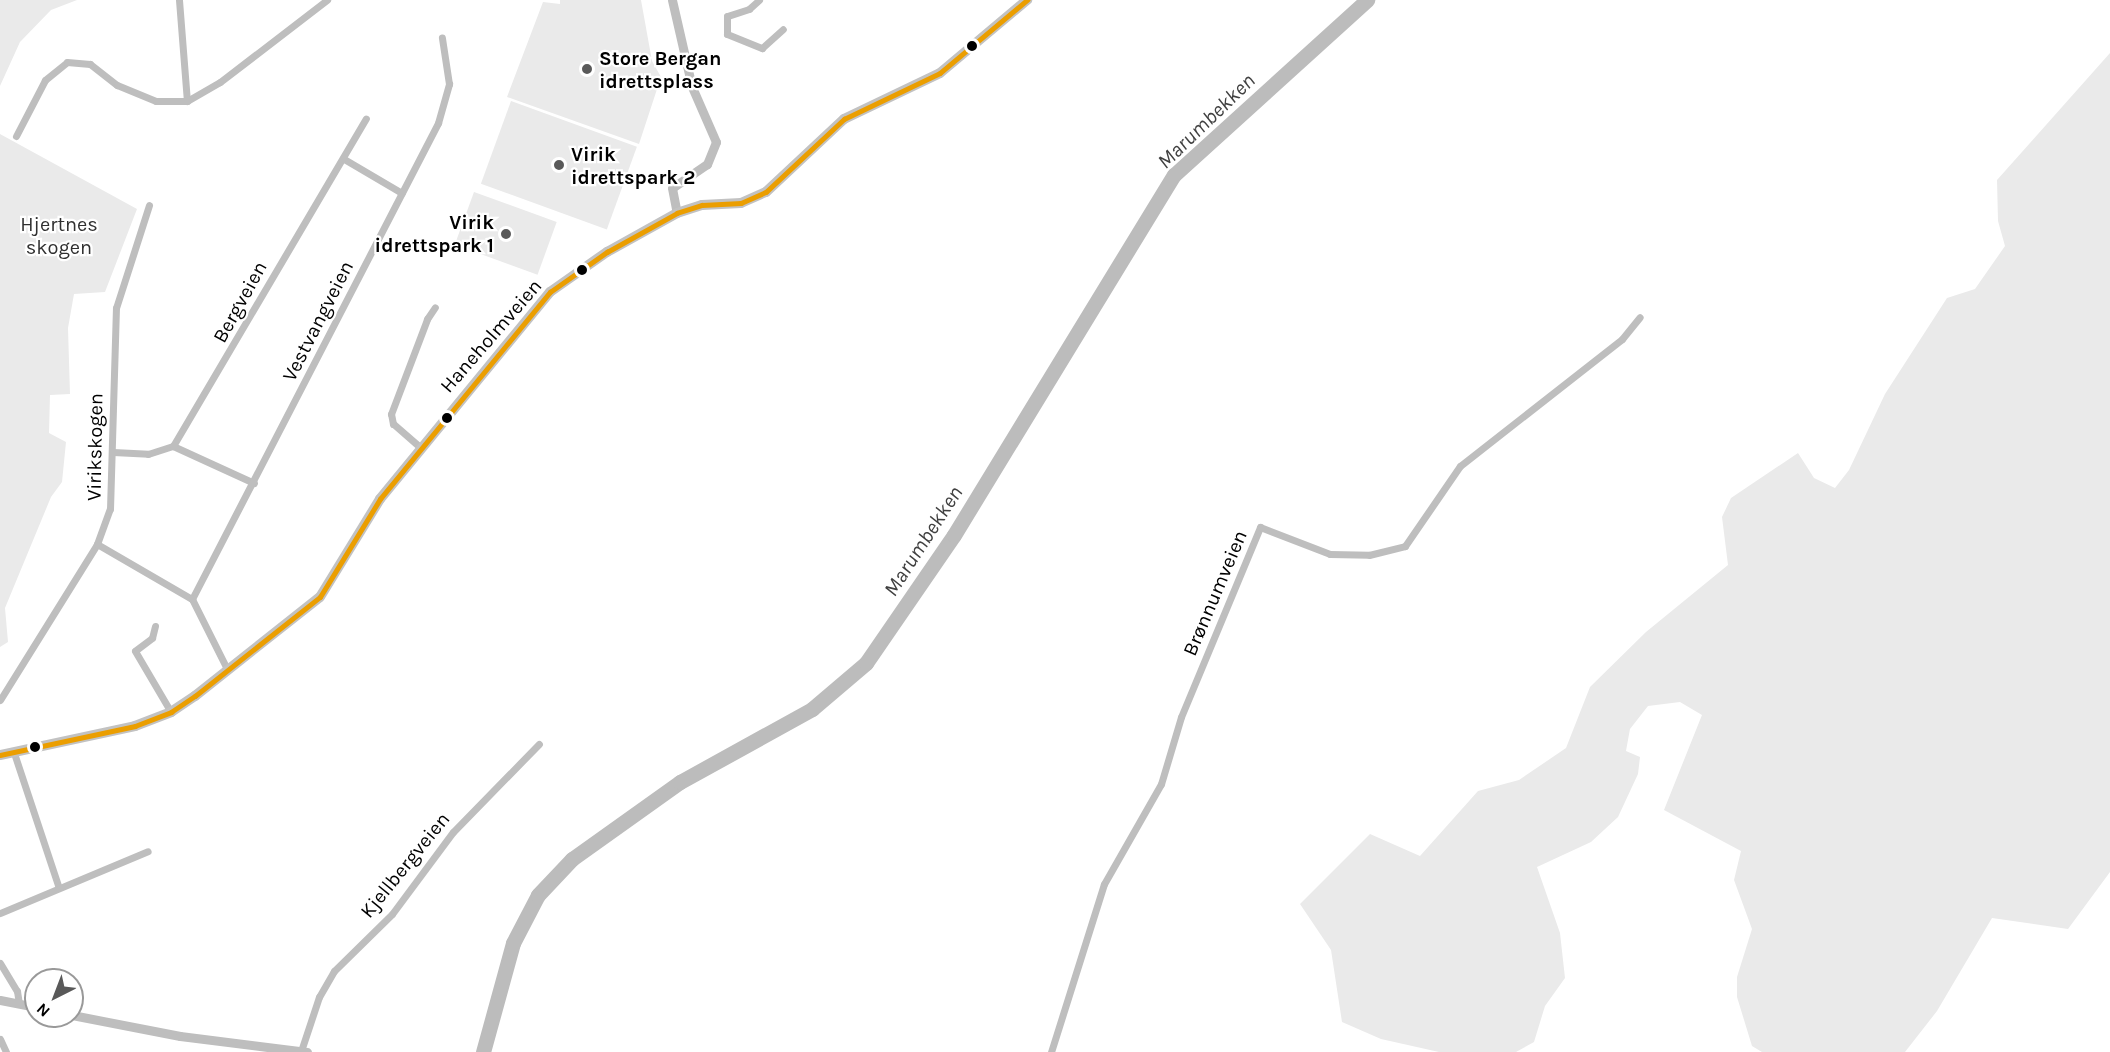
<!DOCTYPE html>
<html>
<head>
<meta charset="utf-8">
<style>
	body { margin:0 }
	#map { position:relative; width:2110px; height:1052px; overflow:hidden; background:#fff; font-family:Karla,sans-serif }
	div>[style] { position:absolute }
	.green>* { inset:0; background:#eaeaea; transform-origin:0 0 }
	.river>* { height:15px; margin:-7.5px; padding:0 7.5px; transform-origin:7.5px; border-radius:7.5px; background:#bcbcbc }
	.minor>* { height:7px; margin:-3.5px; padding:0 3.5px; transform-origin:3.5px; border-radius:3.5px; background:#bebebe }
	.tertiary>* { height:9px; margin:-4.5px; padding:0 4.5px; transform-origin:4.5px; border-radius:4.5px; background:#bebebe }
	.secondary>* { height:10px; margin:-5px; padding:0 5px; transform-origin:5px; border-radius:5px; background:#c2c2c2 }
	.bus-1>* { height:4.5px; margin:-2.25px; padding:0 2.25px; transform-origin:2.25px; border-radius:2.25px; background:#eb9e00 }
	.dots>* { width:16px; height:16px; translate:-50% -50%; box-sizing:border-box; border:3px solid #fff; border-radius:50% }
	span { translate:-50% -50%; white-space:nowrap; text-align:center; line-height:1.15; -webkit-text-stroke:4.5px #fff; paint-order:stroke }
	.poi-label { font-size:20px; color:#000; font-weight:700 }
	.left { translate:0 -50%; text-align:left }
	.right { translate:-100% -50%; text-align:right }
	.park-label { font-size:20px; color:#303030 }
	.street-label { font-size:20px; color:#000 }
	.water-label { font-size:21px; color:#414141; font-style:italic }
	.north { position:absolute; left:24px; top:968px; width:60px; height:60px; box-sizing:border-box; background:#fff; border:2px solid #999; border-radius:50%; rotate:222deg; font-size:16px; font-weight:700; line-height:24px; text-align:center; color:#000 }
	.north::after { content:''; display:block; margin:auto; width:21px; height:27px; background:#595959; clip-path:polygon(50% 0,100% 100%,50% 72%,0 100%) }
</style>
</head>
<body>
<div id="map">
	<div class="green">
		<i style="clip-path:polygon(0 0,77px 0,51px 10px,20px 42px,0 86px)"></i>
		<i style="clip-path:polygon(560px 0,641px 0,652px 61px,661px 77px,639px 144px,507px 97px,543px 2px,560px 4px)"></i>
		<i style="clip-path:polygon(2110px 53px,2110px 872px,2068px 929px,1992px 918px,1937px 1011px,1905px 1052px,1762px 1052px,1752px 1046px,1737px 997px,1737px 977px,1752px 929px,1734px 880px,1741px 851px,1664px 810px,1702px 715px,1680px 702px,1648px 706px,1630px 729px,1626px 751px,1640px 757px,1638px 774px,1618px 817px,1591px 842px,1537px 867px,1560px 933px,1565px 978px,1545px 1006px,1534px 1042px,1516px 1052px,1439px 1052px,1381px 1039px,1342px 1022px,1331px 950px,1300px 904px,1370px 834px,1420px 856px,1478px 791px,1519px 780px,1566px 748px,1590px 687px,1646px 632px,1728px 565px,1722px 517px,1731px 498px,1798px 453px,1814px 478px,1835px 488px,1849px 470px,1885px 394px,1947px 298px,1975px 289px,2005px 246px,1998px 221px,1997px 180px)"></i>
		<i style="left:511px;top:101px;width:134px;height:88px;rotate:20deg"></i>
		<i style="clip-path:polygon(0 134px,137px 209px,105px 292px,74px 294px,68px 328px,70px 394px,50px 395px,49px 433px,66px 442px,62px 482px,51px 497px,5px 608px,8px 642px,0 647px)"></i>
		<i style="left:474px;top:192px;width:88px;height:56px;rotate:20deg"></i>
	</div>
	<div class="river">
		<i style="left:483px;top:1052px;width:113px;rotate:-74.6deg"></i>
		<i style="left:513px;top:943px;width:54px;rotate:-62.5deg"></i>
		<i style="left:538px;top:895px;width:50px;rotate:-46.6deg"></i>
		<i style="left:572px;top:859px;width:133px;rotate:-35.5deg"></i>
		<i style="left:680px;top:782px;width:151px;rotate:-28.9deg"></i>
		<i style="left:812px;top:709px;width:71px;rotate:-40.4deg"></i>
		<i style="left:866px;top:663px;width:155px;rotate:-55.5deg"></i>
		<i style="left:954px;top:535px;width:422px;rotate:-58.6deg"></i>
		<i style="left:1174px;top:175px;width:261px;rotate:-42.2deg"></i>
	</div>
	<div class="minor">
		<i style="left:179px;top:0;width:101px;rotate:85.5deg"></i>
		<i style="left:759px;top:0;width:13px;rotate:138deg"></i>
		<i style="left:749px;top:9px;width:23px;rotate:162deg"></i>
		<i style="left:727px;top:16px;width:18px;rotate:90deg"></i>
		<i style="left:727px;top:34px;width:38px;rotate:22deg"></i>
		<i style="left:762px;top:48px;width:28px;rotate:-42deg"></i>
		<i style="left:16px;top:136px;width:63px;rotate:-62.6deg"></i>
		<i style="left:45px;top:80px;width:28px;rotate:-39deg"></i>
		<i style="left:67px;top:62px;width:23px;rotate:5deg"></i>
		<i style="left:90px;top:64px;width:34px;rotate:38deg"></i>
		<i style="left:117px;top:85px;width:42px;rotate:22.3deg"></i>
		<i style="left:156px;top:101px;width:31px"></i>
		<i style="left:187px;top:101px;width:38px;rotate:-30deg"></i>
		<i style="left:220px;top:82px;width:135px;rotate:-37.5deg"></i>
		<i style="left:344px;top:159px;width:67px;rotate:30.4deg"></i>
		<i style="left:173px;top:446px;width:89px;rotate:24.6deg"></i>
		<i style="left:421px;top:448px;width:37px;rotate:-139deg"></i>
		<i style="left:393px;top:424px;width:10px;rotate:-101deg"></i>
		<i style="left:391px;top:414px;width:102px;rotate:-69.2deg"></i>
		<i style="left:427px;top:319px;width:14px;rotate:-56deg"></i>
		<i style="left:113px;top:452px;width:35px;rotate:3deg"></i>
		<i style="left:148px;top:454px;width:26px;rotate:-18deg"></i>
		<i style="left:173px;top:446px;width:380px;rotate:-59.5deg"></i>
		<i style="left:97px;top:544px;width:110px;rotate:30.1deg"></i>
		<i style="left:192px;top:599px;width:536px;rotate:-62.67deg"></i>
		<i style="left:438px;top:123px;width:41px;rotate:-74.2deg"></i>
		<i style="left:449px;top:84px;width:47px;rotate:-98.7deg"></i>
		<i style="left:192px;top:599px;width:78px;rotate:63.4deg"></i>
		<i style="left:155px;top:626px;width:12px;rotate:104deg"></i>
		<i style="left:152px;top:638px;width:21px;rotate:143deg"></i>
		<i style="left:135px;top:651px;width:71px;rotate:59.5deg"></i>
		<i style="left:0;top:700px;width:184px;rotate:-58.1deg"></i>
		<i style="left:97px;top:544px;width:37px;rotate:-70deg"></i>
		<i style="left:110px;top:509px;width:201px;rotate:-88.3deg"></i>
		<i style="left:116px;top:308px;width:108px;rotate:-72.2deg"></i>
		<i style="left:14px;top:753px;width:142px;rotate:71.6deg"></i>
		<i style="left:0;top:913px;width:160px;rotate:-22.7deg"></i>
		<i style="left:0;top:963px;width:33px;rotate:59deg"></i>
		<i style="left:17px;top:991px;width:13px;rotate:81deg"></i>
		<i style="left:0;top:1039px;width:14px;rotate:65deg"></i>
		<i style="left:301px;top:1051px;width:57px;rotate:-71.6deg"></i>
		<i style="left:319px;top:997px;width:30px;rotate:-60deg"></i>
		<i style="left:334px;top:971px;width:81px;rotate:-44.5deg"></i>
		<i style="left:392px;top:914px;width:102px;rotate:-53.4deg"></i>
		<i style="left:453px;top:832px;width:123px;rotate:-45.7deg"></i>
		<i style="left:1051px;top:1052px;width:176px;rotate:-72.5deg"></i>
		<i style="left:1104px;top:884px;width:115px;rotate:-60.3deg"></i>
		<i style="left:1161px;top:784px;width:70px;rotate:-73.4deg"></i>
		<i style="left:1181px;top:717px;width:206px;rotate:-67.4deg"></i>
		<i style="left:1260px;top:527px;width:75px;rotate:21.1deg"></i>
		<i style="left:1330px;top:554px;width:39px;rotate:1deg"></i>
		<i style="left:1369px;top:555px;width:37px;rotate:-14deg"></i>
		<i style="left:1405px;top:546px;width:97px;rotate:-55.5deg"></i>
		<i style="left:1460px;top:466px;width:206px;rotate:-38.1deg"></i>
		<i style="left:1622px;top:339px;width:28px;rotate:-51deg"></i>
	</div>
	<div class="tertiary">
		<i style="left:672px;top:0;width:89px;rotate:77.1deg"></i>
		<i style="left:692px;top:87px;width:60px;rotate:66.4deg"></i>
		<i style="left:716px;top:142px;width:24px;rotate:112deg"></i>
		<i style="left:707px;top:164px;width:42px;rotate:145.6deg"></i>
		<i style="left:672px;top:188px;width:25px;rotate:79deg"></i>
		<i style="left:0;top:1000px;width:37px;rotate:11deg"></i>
		<i style="left:72px;top:1015px;width:110px;rotate:11deg"></i>
		<i style="left:180px;top:1036px;width:128px;rotate:7.2deg"></i>
	</div>
	<div class="secondary">
		<i style="left:0;top:755px;width:138px;rotate:-12.1deg"></i>
		<i style="left:135px;top:726px;width:39px;rotate:-21deg"></i>
		<i style="left:171px;top:712px;width:29px;rotate:-34deg"></i>
		<i style="left:195px;top:696px;width:159px;rotate:-38.4deg"></i>
		<i style="left:320px;top:597px;width:115px;rotate:-58.5deg"></i>
		<i style="left:380px;top:499px;width:268px;rotate:-50.6deg"></i>
		<i style="left:550px;top:292px;width:70px;rotate:-35.1deg"></i>
		<i style="left:607px;top:252px;width:80px;rotate:-29.1deg"></i>
		<i style="left:677px;top:213px;width:26px;rotate:-18deg"></i>
		<i style="left:702px;top:205px;width:39px;rotate:-3deg"></i>
		<i style="left:741px;top:203px;width:27px;rotate:-24deg"></i>
		<i style="left:766px;top:192px;width:107px;rotate:-43.1deg"></i>
		<i style="left:844px;top:119px;width:106px;rotate:-25.6deg"></i>
		<i style="left:940px;top:73px;width:114px;rotate:-40deg"></i>
	</div>
	<div class="bus-1">
		<i style="left:0;top:755px;width:138px;rotate:-12.1deg"></i>
		<i style="left:135px;top:726px;width:39px;rotate:-21deg"></i>
		<i style="left:171px;top:712px;width:29px;rotate:-34deg"></i>
		<i style="left:195px;top:696px;width:159px;rotate:-38.4deg"></i>
		<i style="left:320px;top:597px;width:115px;rotate:-58.5deg"></i>
		<i style="left:380px;top:499px;width:268px;rotate:-50.6deg"></i>
		<i style="left:550px;top:292px;width:70px;rotate:-35.1deg"></i>
		<i style="left:607px;top:252px;width:80px;rotate:-29.1deg"></i>
		<i style="left:677px;top:213px;width:26px;rotate:-18deg"></i>
		<i style="left:702px;top:205px;width:39px;rotate:-3deg"></i>
		<i style="left:741px;top:203px;width:27px;rotate:-24deg"></i>
		<i style="left:766px;top:192px;width:107px;rotate:-43.1deg"></i>
		<i style="left:844px;top:119px;width:106px;rotate:-25.6deg"></i>
		<i style="left:940px;top:73px;width:114px;rotate:-40deg"></i>
	</div>
	<div class="dots">
		<i style="left:972px;top:46px;background:#000"></i>
		<i style="left:587px;top:69px;background:#595959"></i>
		<i style="left:559px;top:165px;background:#595959"></i>
		<i style="left:506px;top:234px;background:#595959"></i>
		<i style="left:582px;top:270px;background:#000"></i>
		<i style="left:447px;top:418px;background:#000"></i>
		<i style="left:35px;top:747px;background:#000"></i>
	</div>
	<div class="poi-label">
		<span class="left" style="left:599px;top:70px">Store Bergan<br>idrettsplass</span>
		<span class="left" style="left:571px;top:166px">Virik<br>idrettspark 2</span>
		<span class="right" style="left:494px;top:234px">Virik<br>idrettspark 1</span>
	</div>
	<div class="park-label">
		<span style="left:59px;top:236px">Hjertnes<br>skogen</span>
	</div>
	<div class="street-label">
		<span style="left:240px;top:302px;rotate:-61deg">Bergveien</span>
		<span style="left:318px;top:321px;rotate:-63deg">Vestvangveien</span>
		<span style="left:491px;top:336px;rotate:-49deg">Haneholmveien</span>
		<span style="left:95px;top:447px;rotate:-89deg">Virikskogen</span>
		<span style="left:1215px;top:593px;rotate:-67deg">Brønnumveien</span>
		<span style="left:405px;top:865px;rotate:-51deg">Kjellbergveien</span>
	</div>
	<div class="water-label">
		<span style="left:1206px;top:121px;rotate:-44deg">Marumbekken</span>
		<span style="left:923px;top:541px;rotate:-57deg">Marumbekken</span>
	</div>
	<div class="north">N</div>
</div>
</body>
</html>
